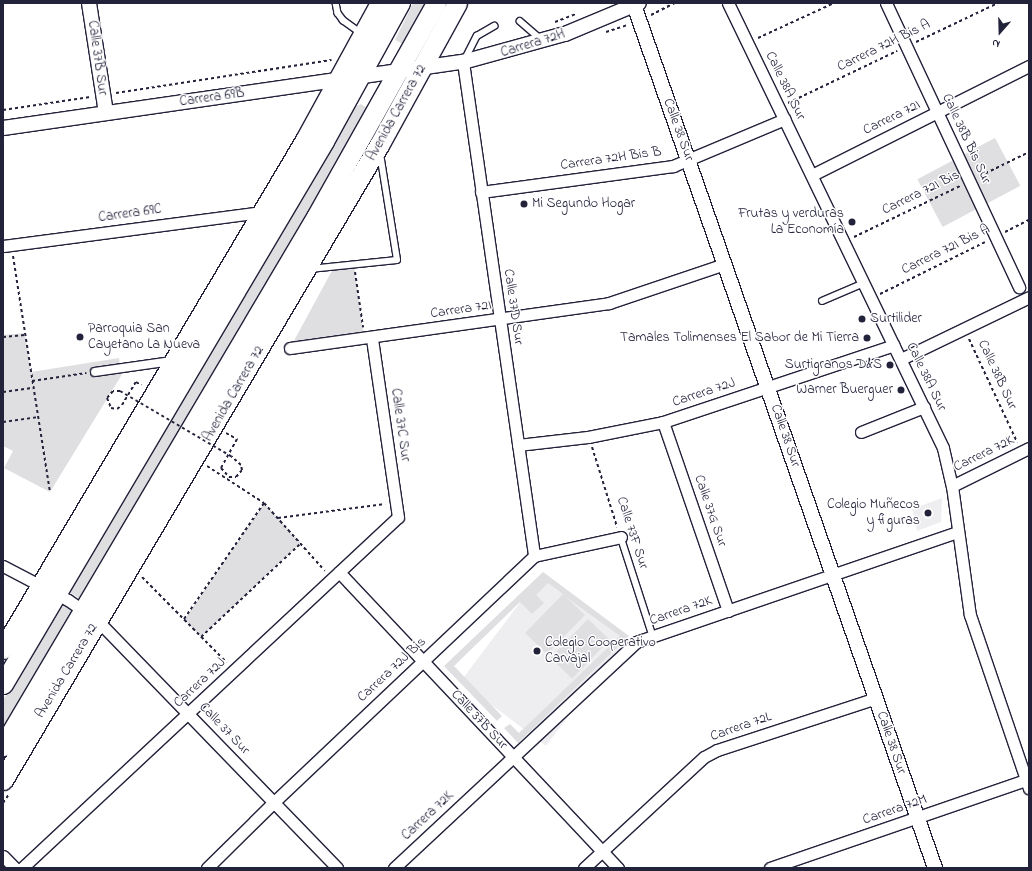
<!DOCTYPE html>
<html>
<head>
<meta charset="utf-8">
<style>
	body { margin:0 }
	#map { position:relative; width:1032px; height:871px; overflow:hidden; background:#fff; font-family:"Indie Flower",sans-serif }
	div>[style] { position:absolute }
	.built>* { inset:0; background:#eeeef1; transform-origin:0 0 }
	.green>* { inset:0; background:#dfdfe2; transform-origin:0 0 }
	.path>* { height:2px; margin-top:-1px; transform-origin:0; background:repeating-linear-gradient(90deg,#22223b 0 3px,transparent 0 6px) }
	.roads { filter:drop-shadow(1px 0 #22223b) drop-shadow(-1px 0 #22223b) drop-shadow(0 1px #22223b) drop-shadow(0 -1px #22223b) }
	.service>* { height:5.5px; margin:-2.75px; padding:0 2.75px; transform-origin:2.75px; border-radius:2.75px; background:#fff }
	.pedestrian>* { height:8px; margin:-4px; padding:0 4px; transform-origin:4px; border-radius:4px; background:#fff }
	.minor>* { height:11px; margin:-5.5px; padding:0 5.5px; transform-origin:5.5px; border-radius:5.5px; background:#fff }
	.tertiary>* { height:14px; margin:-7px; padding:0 7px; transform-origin:7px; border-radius:7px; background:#fff }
	.trunk>* { height:19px; margin:-9.5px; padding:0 9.5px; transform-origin:9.5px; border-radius:9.5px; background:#fff }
	.path-bridge>* { height:2px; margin-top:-1px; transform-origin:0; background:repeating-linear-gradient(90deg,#22223b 0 3px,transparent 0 6px) }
	.dots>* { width:11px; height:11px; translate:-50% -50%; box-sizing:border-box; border:2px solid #fff; border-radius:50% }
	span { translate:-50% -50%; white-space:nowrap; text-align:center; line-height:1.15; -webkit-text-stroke:3px #fff; paint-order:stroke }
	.street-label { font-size:14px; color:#22223b }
	.poi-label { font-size:14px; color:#22223b }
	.left { translate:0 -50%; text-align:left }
	.right { translate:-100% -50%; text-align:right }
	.frame { position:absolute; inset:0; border:4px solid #22223b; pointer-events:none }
	.north { position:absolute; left:980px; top:12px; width:40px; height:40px; -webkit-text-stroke:3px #fff; paint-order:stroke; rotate:200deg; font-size:11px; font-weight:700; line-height:16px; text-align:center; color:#22223b }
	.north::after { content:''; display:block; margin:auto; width:14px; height:18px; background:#22223b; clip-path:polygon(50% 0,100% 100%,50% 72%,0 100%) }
</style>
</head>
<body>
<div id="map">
	<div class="built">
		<i style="clip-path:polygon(942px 498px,941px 522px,917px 531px,912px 509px)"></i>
		<i style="left:543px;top:572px;width:107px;height:137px;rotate:37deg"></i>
	</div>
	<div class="green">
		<i style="clip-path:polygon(413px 3px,426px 3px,405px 45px,395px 40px)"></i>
		<i style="clip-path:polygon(361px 104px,367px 108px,315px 211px,83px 601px,68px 591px,351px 109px)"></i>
		<i style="left:995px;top:138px;width:54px;height:88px;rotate:62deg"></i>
		<i style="clip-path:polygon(354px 265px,364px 339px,290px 348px,334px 267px)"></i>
		<i style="clip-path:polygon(25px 333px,31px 372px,119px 358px,121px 376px,50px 492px,4px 468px,13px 451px,3px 446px,3px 335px)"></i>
		<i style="clip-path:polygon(264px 503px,301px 543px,201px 637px,184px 620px)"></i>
		<i style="clip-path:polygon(543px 572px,629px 636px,518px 743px,504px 728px,510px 724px,519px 733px,620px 636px,566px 597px,585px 615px,547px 654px,525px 633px,563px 594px,548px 583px,536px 595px,544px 603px,532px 614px,520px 602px,454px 666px,502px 716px,497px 721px,444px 666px)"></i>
		<i style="clip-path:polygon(60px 603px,76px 613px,3px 738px,3px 700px)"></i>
		<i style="left:588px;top:619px;width:30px;height:54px;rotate:44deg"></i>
	</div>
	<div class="path">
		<i style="left:651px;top:15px;width:27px;rotate:-27deg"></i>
		<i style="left:555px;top:22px;width:22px;rotate:-21deg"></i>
		<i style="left:606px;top:32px;width:23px;rotate:-18deg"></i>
		<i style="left:758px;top:38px;width:84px;rotate:-24.7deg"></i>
		<i style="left:916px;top:42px;width:91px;rotate:-25.4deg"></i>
		<i style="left:116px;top:93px;width:218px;rotate:-8.7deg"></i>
		<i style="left:788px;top:103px;width:121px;rotate:-25.5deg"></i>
		<i style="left:3px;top:110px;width:88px;rotate:-8.5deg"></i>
		<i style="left:980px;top:176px;width:55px;rotate:-26.1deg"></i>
		<i style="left:1005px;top:232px;width:27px;rotate:-27deg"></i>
		<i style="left:854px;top:237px;width:118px;rotate:-25.7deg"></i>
		<i style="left:13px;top:256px;width:239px;rotate:81.1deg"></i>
		<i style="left:355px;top:272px;width:56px;rotate:81.7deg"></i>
		<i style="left:880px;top:294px;width:117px;rotate:-26.3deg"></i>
		<i style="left:3px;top:337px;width:22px;rotate:-5deg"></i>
		<i style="left:969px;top:339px;width:114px;rotate:65deg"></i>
		<i style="left:32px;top:381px;width:55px;rotate:-8.4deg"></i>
		<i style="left:120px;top:391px;width:7px;rotate:180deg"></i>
		<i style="left:113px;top:391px;width:9px;rotate:131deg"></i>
		<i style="left:107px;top:398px;width:11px;rotate:68deg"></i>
		<i style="left:111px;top:408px;width:6px;rotate:9deg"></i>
		<i style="left:117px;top:409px;width:6px;rotate:-39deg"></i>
		<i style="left:122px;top:405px;width:27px;rotate:-59deg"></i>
		<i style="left:136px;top:382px;width:6px;rotate:31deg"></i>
		<i style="left:3px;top:392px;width:29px;rotate:-8deg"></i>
		<i style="left:3px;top:401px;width:10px;rotate:90deg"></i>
		<i style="left:3px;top:422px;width:35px;rotate:-8deg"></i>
		<i style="left:226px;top:433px;width:13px;rotate:29deg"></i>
		<i style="left:237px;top:439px;width:33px;rotate:119deg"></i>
		<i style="left:221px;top:468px;width:12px;rotate:48deg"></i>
		<i style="left:229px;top:477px;width:7px"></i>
		<i style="left:236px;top:477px;width:9px;rotate:-49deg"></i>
		<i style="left:242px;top:470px;width:5px;rotate:-101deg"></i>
		<i style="left:241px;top:465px;width:13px;rotate:-138deg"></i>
		<i style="left:592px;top:447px;width:84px;rotate:72.6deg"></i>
		<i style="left:207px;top:466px;width:68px;rotate:33deg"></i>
		<i style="left:264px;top:503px;width:91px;rotate:48.1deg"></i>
		<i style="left:278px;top:518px;width:108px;rotate:-7.5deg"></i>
		<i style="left:142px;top:577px;width:120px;rotate:45.3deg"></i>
		<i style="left:184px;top:619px;width:141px;rotate:-55.4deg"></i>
		<i style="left:201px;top:637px;width:137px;rotate:-43.2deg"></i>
		<i style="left:3px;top:803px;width:11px;rotate:-56deg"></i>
	</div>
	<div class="roads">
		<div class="service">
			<i style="left:336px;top:3px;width:10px;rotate:79deg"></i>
			<i style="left:338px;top:13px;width:9px;rotate:54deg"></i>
			<i style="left:343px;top:20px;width:22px;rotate:36deg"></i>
			<i style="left:520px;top:21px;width:29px;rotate:41deg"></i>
			<i style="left:464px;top:61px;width:28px;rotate:-63deg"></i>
			<i style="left:477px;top:36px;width:20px;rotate:-30deg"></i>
			<i style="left:310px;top:269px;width:87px;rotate:-5.9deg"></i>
			<i style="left:397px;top:260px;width:107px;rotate:-99.1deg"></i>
			<i style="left:822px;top:301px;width:46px;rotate:-23.2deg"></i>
			<i style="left:621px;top:537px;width:104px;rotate:72.1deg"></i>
		</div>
		<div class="pedestrian">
			<i style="left:95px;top:372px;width:77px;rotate:-8.2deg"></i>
		</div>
		<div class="minor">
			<i style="left:728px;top:3px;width:494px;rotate:64.2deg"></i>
			<i style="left:943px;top:448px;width:39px;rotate:77deg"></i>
			<i style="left:952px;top:486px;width:130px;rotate:82.1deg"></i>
			<i style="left:970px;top:615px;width:183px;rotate:71.2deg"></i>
			<i style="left:886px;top:3px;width:314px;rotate:64.9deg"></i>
			<i style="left:463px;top:62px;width:499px;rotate:81.8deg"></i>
			<i style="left:812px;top:175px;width:243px;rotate:-26.7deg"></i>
			<i style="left:481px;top:192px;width:194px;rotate:-7.7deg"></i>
			<i style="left:673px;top:166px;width:121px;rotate:-22.8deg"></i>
			<i style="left:3px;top:246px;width:260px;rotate:-7.5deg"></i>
			<i style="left:290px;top:348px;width:322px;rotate:-8deg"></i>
			<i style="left:609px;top:303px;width:122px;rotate:-18.6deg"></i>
			<i style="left:901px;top:359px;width:142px;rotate:-25.8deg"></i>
			<i style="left:663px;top:422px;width:200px;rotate:71deg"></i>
			<i style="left:861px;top:432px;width:68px;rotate:-21.6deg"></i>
			<i style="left:518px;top:445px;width:70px;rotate:-6.5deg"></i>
			<i style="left:588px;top:437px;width:76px;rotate:-11.3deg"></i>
			<i style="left:663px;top:422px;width:243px;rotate:-18.4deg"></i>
			<i style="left:952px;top:486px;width:86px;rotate:-26.3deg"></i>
			<i style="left:3px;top:566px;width:73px;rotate:27.6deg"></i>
			<i style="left:68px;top:600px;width:35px;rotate:35deg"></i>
			<i style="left:97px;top:620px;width:345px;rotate:45.9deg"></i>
			<i style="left:339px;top:572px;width:407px;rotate:46.7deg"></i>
			<i style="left:3px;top:856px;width:17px;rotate:45deg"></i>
			<i style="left:22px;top:868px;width:514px;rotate:-43.03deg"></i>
			<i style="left:398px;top:517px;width:181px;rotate:-98.3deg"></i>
			<i style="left:207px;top:868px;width:94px;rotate:-44.6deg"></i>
			<i style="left:274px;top:802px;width:358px;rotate:-43.4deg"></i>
			<i style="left:534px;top:556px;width:89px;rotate:-12.3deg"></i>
			<i style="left:394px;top:868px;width:331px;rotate:-43deg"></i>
			<i style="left:636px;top:642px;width:340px;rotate:-18.9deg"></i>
			<i style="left:584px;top:868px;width:163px;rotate:-42.8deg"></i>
			<i style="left:704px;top:757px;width:15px;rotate:-28deg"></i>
			<i style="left:717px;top:750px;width:167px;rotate:-18.1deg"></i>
			<i style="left:770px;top:868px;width:274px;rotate:-19deg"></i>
		</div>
		<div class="tertiary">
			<i style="left:89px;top:3px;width:111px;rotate:81.2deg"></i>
			<i style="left:634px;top:5px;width:914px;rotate:70.77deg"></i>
			<i style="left:3px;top:128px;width:465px;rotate:-8.2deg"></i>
			<i style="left:463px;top:62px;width:106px;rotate:-15.4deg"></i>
			<i style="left:565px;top:34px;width:80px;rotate:-22.7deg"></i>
		</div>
		<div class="trunk">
			<i style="left:3px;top:649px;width:592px;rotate:-59.32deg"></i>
			<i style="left:305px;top:140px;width:156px;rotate:-61.3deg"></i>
			<i style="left:3px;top:684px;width:631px;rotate:-59.41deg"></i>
			<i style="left:324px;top:141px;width:158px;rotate:-61.2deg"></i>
			<i style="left:3px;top:746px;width:615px;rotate:-59.39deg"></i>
			<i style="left:316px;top:217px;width:245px;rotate:-60.7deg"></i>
			<i style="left:3px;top:780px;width:738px;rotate:-59.37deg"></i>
			<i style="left:379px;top:145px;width:162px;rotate:-61.2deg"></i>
		</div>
	</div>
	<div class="path-bridge">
		<i style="left:120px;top:391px;width:129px;rotate:30.4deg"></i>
	</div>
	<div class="dots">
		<i style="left:524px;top:204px;background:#22223b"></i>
		<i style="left:852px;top:222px;background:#22223b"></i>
		<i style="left:862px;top:319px;background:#22223b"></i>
		<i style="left:80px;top:337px;background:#22223b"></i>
		<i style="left:867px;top:338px;background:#22223b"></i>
		<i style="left:890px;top:365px;background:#22223b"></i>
		<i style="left:901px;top:390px;background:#22223b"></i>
		<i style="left:928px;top:513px;background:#22223b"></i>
		<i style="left:537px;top:651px;background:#22223b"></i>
	</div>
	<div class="street-label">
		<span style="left:533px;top:44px;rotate:-17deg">Carrera 72H</span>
		<span style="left:884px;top:46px;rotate:-26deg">Carrera 72H Bis A</span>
		<span style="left:97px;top:58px;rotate:82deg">Calle 37B Sur</span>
		<span style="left:785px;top:86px;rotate:64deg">Calle 38A Sur</span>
		<span style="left:212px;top:98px;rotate:-8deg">Carrera 69B</span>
		<span style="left:397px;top:113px;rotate:-61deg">Avenida Carrera 72</span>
		<span style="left:892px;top:118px;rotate:-26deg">Carrera 72I</span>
		<span style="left:678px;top:130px;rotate:70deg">Calle 38 Sur</span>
		<span style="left:966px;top:139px;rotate:65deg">Calle 38B Bis Sur</span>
		<span style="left:611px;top:159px;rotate:-8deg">Carrera 72H Bis B</span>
		<span style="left:921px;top:193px;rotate:-26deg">Carrera 72I Bis</span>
		<span style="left:130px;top:214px;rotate:-8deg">Carrera 69C</span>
		<span style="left:946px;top:250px;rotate:-26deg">Carrera 72I Bis A</span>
		<span style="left:513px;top:307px;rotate:82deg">Calle 37D Sur</span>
		<span style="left:461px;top:310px;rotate:-8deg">Carrera 72I</span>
		<span style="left:997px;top:375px;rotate:65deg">Calle 38B Sur</span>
		<span style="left:926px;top:377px;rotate:64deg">Calle 38A Sur</span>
		<span style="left:704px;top:393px;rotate:-18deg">Carrera 72J</span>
		<span style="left:234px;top:394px;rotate:-60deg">Avenida Carrera 72</span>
		<span style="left:400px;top:425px;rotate:82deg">Calle 37C Sur</span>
		<span style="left:785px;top:436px;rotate:71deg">Calle 38 Sur</span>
		<span style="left:984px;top:454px;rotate:-26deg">Carrera 72K</span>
		<span style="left:710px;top:511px;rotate:71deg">Calle 37G Sur</span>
		<span style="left:632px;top:533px;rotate:72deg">Calle 73F Sur</span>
		<span style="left:681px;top:611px;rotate:-19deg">Carrera 72K</span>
		<span style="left:392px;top:670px;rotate:-43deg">Carrera 72J Bis</span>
		<span style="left:67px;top:671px;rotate:-59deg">Avenida Carrera 72</span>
		<span style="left:200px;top:683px;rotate:-43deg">Carrera 72J</span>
		<span style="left:479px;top:720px;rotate:47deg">Calle 37B Sur</span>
		<span style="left:741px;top:727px;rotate:-19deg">Carrera 72L</span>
		<span style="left:224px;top:729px;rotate:46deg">Calle 37 Sur</span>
		<span style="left:891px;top:743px;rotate:71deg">Calle 38 Sur</span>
		<span style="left:895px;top:810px;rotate:-19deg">Carrera 72M</span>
		<span style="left:428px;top:816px;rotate:-43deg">Carrera 72K</span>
	</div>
	<div class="poi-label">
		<span class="left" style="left:532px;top:204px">Mi Segundo Hogar</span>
		<span class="right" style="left:844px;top:222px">Frutas y verduras<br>La Economía</span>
		<span class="left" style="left:870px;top:319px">Surtilider</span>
		<span class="left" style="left:88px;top:337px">Parroquia San<br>Cayetano La Nueva</span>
		<span class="right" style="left:859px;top:338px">Tamales Tolimenses El Sabor de Mi Tierra</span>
		<span class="right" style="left:882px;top:365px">Surtigranos D&amp;S</span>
		<span class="right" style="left:893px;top:390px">Warner Buerguer</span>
		<span class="right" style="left:920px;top:513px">Colegio Muñecos<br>y figuras</span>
		<span class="left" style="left:545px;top:651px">Colegio Cooperativo<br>Carvajal</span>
	</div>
	<div class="frame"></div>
	<div class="north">N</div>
</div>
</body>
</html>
